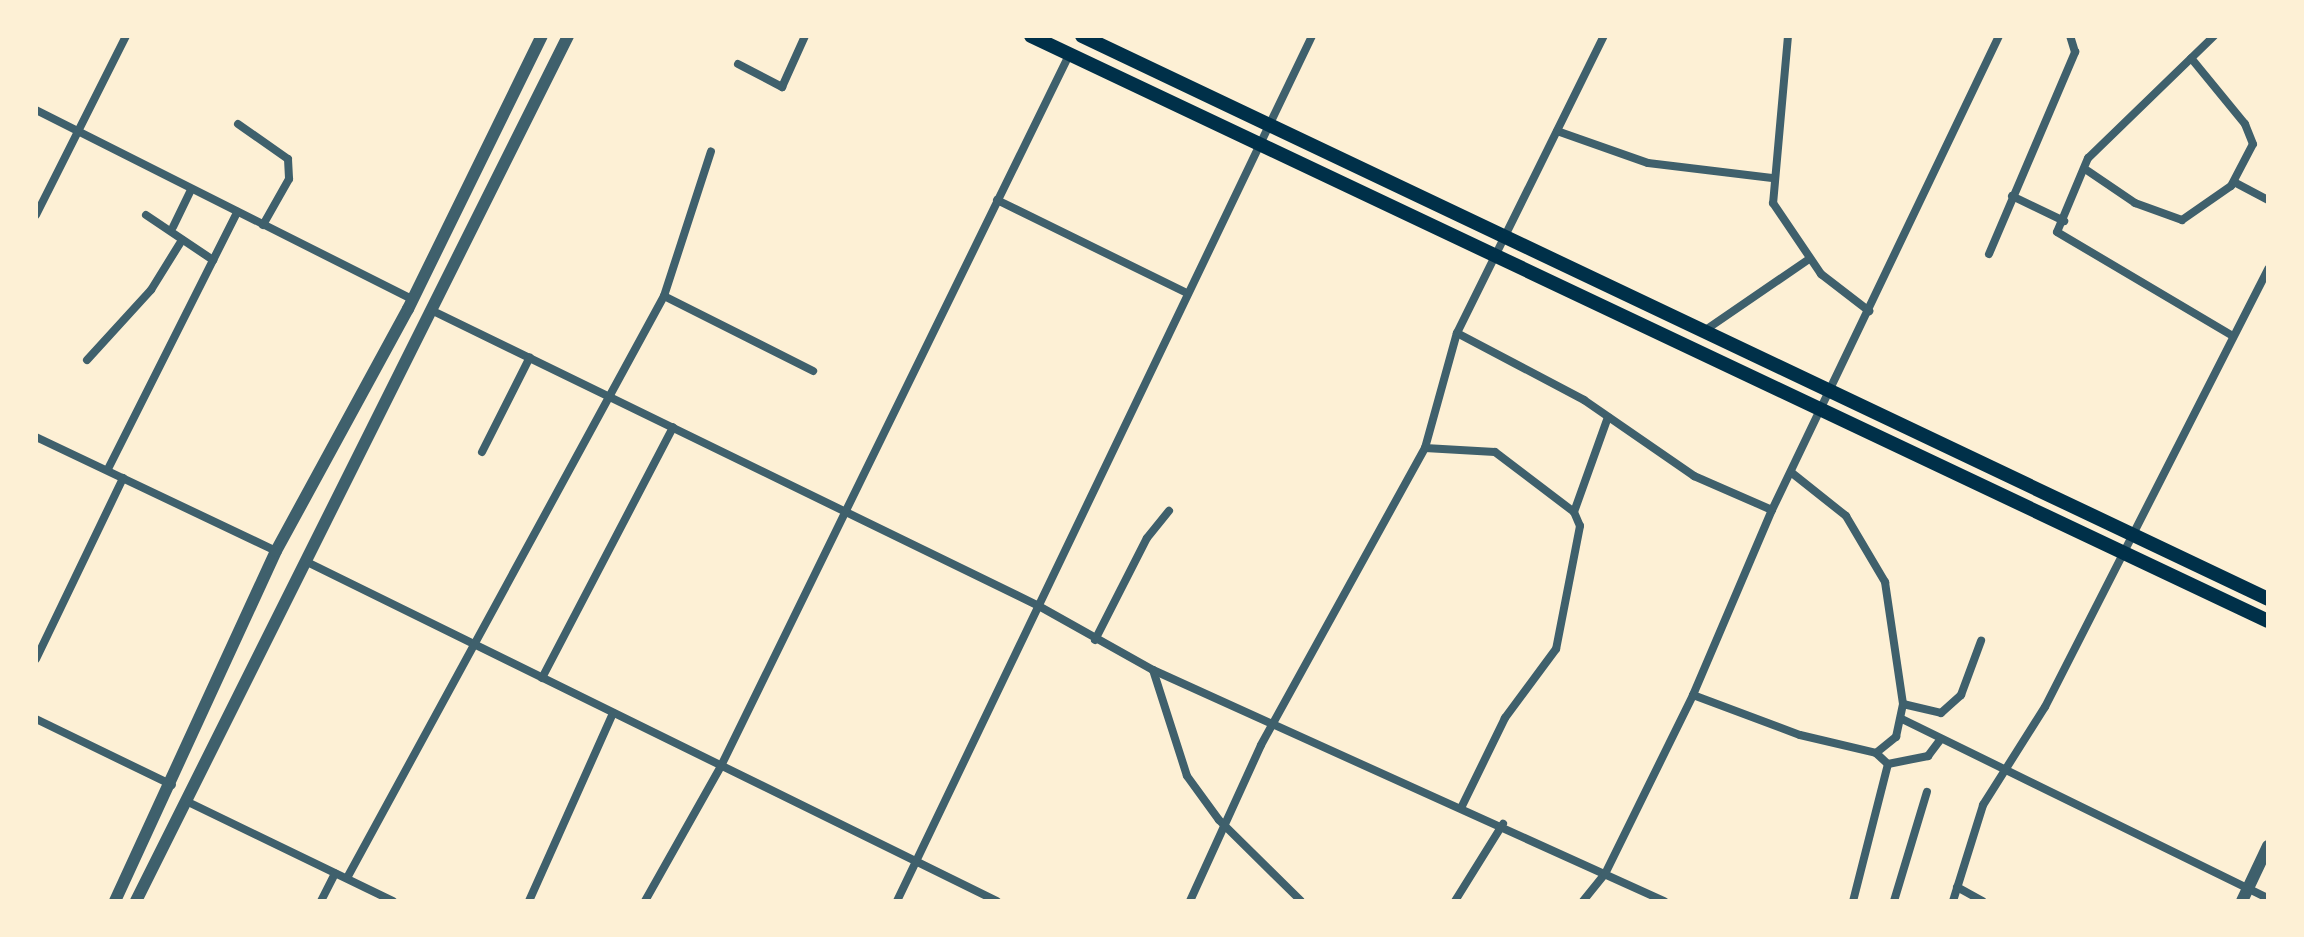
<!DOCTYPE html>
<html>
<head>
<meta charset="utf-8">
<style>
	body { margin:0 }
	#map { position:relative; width:2304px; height:937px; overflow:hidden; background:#fdf0d5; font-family:"Varela Round",sans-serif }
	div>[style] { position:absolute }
	.minor>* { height:8px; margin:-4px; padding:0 4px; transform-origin:4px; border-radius:4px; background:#3f606c }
	.tertiary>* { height:12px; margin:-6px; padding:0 6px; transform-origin:6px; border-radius:6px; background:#3f606c }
	.primary>* { height:14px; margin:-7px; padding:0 7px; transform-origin:7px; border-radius:7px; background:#003049 }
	span { translate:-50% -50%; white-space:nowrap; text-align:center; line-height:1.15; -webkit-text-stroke:6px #fdf0d5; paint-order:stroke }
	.frame { position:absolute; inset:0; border:38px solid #fdf0d5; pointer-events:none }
</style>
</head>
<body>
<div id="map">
	<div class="minor">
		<i style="left:1788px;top:36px;width:168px;rotate:95.1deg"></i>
		<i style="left:1773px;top:203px;width:86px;rotate:55.9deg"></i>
		<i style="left:1821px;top:274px;width:61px;rotate:37.6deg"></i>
		<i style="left:2214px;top:36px;width:175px;rotate:135.9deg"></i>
		<i style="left:2088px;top:158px;width:80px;rotate:112.7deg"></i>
		<i style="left:2057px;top:232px;width:204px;rotate:30.6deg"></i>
		<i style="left:738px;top:64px;width:50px;rotate:27.6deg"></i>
		<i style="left:782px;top:87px;width:56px;rotate:-65.7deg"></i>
		<i style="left:36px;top:110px;width:422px;rotate:26.7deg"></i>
		<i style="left:238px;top:124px;width:61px;rotate:35deg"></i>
		<i style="left:288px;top:159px;width:20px;rotate:87deg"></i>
		<i style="left:289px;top:179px;width:53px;rotate:119.5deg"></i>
		<i style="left:1557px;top:131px;width:96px;rotate:19.4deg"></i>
		<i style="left:1648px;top:163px;width:125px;rotate:6.9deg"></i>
		<i style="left:2088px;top:171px;width:57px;rotate:34.2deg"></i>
		<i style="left:2135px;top:203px;width:50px;rotate:19.9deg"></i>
		<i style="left:2182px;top:220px;width:60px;rotate:-34.8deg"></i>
		<i style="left:2231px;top:186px;width:47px;rotate:-62.4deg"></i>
		<i style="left:2253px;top:144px;width:22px;rotate:-112deg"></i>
		<i style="left:2245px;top:124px;width:85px;rotate:-129.3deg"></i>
		<i style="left:2234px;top:182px;width:38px;rotate:28deg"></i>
		<i style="left:2012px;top:196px;width:58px;rotate:25.7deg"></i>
		<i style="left:997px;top:200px;width:212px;rotate:26.1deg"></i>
		<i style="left:36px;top:215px;width:200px;rotate:-63.3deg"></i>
		<i style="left:146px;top:215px;width:81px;rotate:33.9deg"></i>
		<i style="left:173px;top:227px;width:41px;rotate:-64.1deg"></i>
		<i style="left:1989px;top:254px;width:220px;rotate:-66.9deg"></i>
		<i style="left:2075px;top:52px;width:17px;rotate:-107deg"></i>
		<i style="left:664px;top:296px;width:167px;rotate:26.7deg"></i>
		<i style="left:431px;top:310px;width:674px;rotate:25.96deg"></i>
		<i style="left:1037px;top:605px;width:133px;rotate:29.3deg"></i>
		<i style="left:1153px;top:670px;width:561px;rotate:24.33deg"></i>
		<i style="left:1704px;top:331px;width:127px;rotate:-34.4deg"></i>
		<i style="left:1457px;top:333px;width:144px;rotate:27.8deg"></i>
		<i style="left:1584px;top:400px;width:134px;rotate:34.6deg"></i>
		<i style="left:1694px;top:476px;width:85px;rotate:23.6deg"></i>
		<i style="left:87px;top:360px;width:95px;rotate:-47.6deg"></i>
		<i style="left:151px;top:290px;width:59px;rotate:-58.2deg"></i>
		<i style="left:36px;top:437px;width:266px;rotate:25.4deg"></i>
		<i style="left:1425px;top:448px;width:70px;rotate:3.3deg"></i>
		<i style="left:1495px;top:452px;width:99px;rotate:37.2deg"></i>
		<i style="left:1574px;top:512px;width:15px;rotate:67deg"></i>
		<i style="left:1580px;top:526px;width:125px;rotate:101deg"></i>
		<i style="left:1556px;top:649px;width:86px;rotate:126.5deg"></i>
		<i style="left:1505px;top:718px;width:98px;rotate:116deg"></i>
		<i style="left:482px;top:452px;width:106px;rotate:-63.2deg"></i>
		<i style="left:108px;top:469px;width:288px;rotate:-63.3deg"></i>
		<i style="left:1792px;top:473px;width:69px;rotate:38.5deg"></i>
		<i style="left:1846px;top:516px;width:77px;rotate:59.4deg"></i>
		<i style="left:1885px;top:582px;width:123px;rotate:81.6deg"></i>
		<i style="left:1903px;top:704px;width:39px;rotate:13deg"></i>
		<i style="left:1941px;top:713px;width:27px;rotate:-42deg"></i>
		<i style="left:1961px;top:695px;width:58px;rotate:-69.7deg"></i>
		<i style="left:1574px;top:512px;width:101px;rotate:-70.3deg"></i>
		<i style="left:305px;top:561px;width:771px;rotate:26.17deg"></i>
		<i style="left:1095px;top:640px;width:114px;rotate:-63deg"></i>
		<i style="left:1147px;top:538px;width:35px;rotate:-51deg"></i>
		<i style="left:36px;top:659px;width:201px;rotate:-64.3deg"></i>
		<i style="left:1153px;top:670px;width:111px;rotate:72.2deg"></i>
		<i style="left:1187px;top:776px;width:54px;rotate:54deg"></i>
		<i style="left:1219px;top:820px;width:115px;rotate:44.6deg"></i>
		<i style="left:542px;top:678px;width:283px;rotate:-62.4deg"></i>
		<i style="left:1693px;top:695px;width:114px;rotate:20.5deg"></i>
		<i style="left:1800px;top:735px;width:78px;rotate:13.3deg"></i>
		<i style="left:1876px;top:753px;width:16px;rotate:43deg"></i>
		<i style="left:1888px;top:764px;width:141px;rotate:104.3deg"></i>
		<i style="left:36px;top:719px;width:151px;rotate:25.9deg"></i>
		<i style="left:1904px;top:720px;width:405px;rotate:26.1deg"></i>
		<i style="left:1876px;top:753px;width:26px;rotate:-39deg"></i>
		<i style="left:1896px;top:737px;width:34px;rotate:-78deg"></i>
		<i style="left:1888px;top:764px;width:41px;rotate:-11.3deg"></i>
		<i style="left:1928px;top:756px;width:21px;rotate:-53deg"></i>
		<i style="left:186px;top:801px;width:230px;rotate:25.8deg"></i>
		<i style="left:347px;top:878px;width:663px;rotate:-61.42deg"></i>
		<i style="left:664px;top:296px;width:152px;rotate:-72deg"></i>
		<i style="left:1957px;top:887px;width:29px;rotate:29deg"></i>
		<i style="left:321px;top:901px;width:31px;rotate:-63deg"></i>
		<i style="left:529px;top:901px;width:206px;rotate:-65.9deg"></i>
		<i style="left:645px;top:901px;width:155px;rotate:-60.6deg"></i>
		<i style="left:721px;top:766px;width:792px;rotate:-63.92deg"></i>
		<i style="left:897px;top:901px;width:959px;rotate:-64.37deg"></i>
		<i style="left:1190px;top:901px;width:171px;rotate:-65.5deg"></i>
		<i style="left:1261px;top:745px;width:339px;rotate:-61.1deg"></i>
		<i style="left:1425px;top:448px;width:119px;rotate:-74.5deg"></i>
		<i style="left:1457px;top:333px;width:331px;rotate:-63.7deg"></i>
		<i style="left:1455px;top:901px;width:91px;rotate:-58.1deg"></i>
		<i style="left:1583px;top:901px;width:35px;rotate:-51deg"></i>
		<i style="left:1605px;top:874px;width:199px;rotate:-63.8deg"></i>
		<i style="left:1693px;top:695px;width:201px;rotate:-66.9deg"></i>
		<i style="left:1772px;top:510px;width:526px;rotate:-64.41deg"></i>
		<i style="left:1894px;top:901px;width:114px;rotate:-73.2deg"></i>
		<i style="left:1953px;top:901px;width:101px;rotate:-72.6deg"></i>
		<i style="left:1983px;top:805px;width:116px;rotate:-57.7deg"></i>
		<i style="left:2045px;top:707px;width:492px;rotate:-63deg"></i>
	</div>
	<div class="tertiary">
		<i style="left:115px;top:901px;width:385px;rotate:-65.3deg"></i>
		<i style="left:276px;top:551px;width:276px;rotate:-61.4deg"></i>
		<i style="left:408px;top:309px;width:304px;rotate:-63.9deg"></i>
		<i style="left:136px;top:901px;width:967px;rotate:-63.46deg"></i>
		<i style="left:2242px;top:901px;width:61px;rotate:-64.7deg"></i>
	</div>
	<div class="primary">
		<i style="left:1031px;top:36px;width:1368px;rotate:25.31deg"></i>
		<i style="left:1082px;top:36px;width:1313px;rotate:25.39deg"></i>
	</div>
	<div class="frame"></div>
</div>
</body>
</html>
